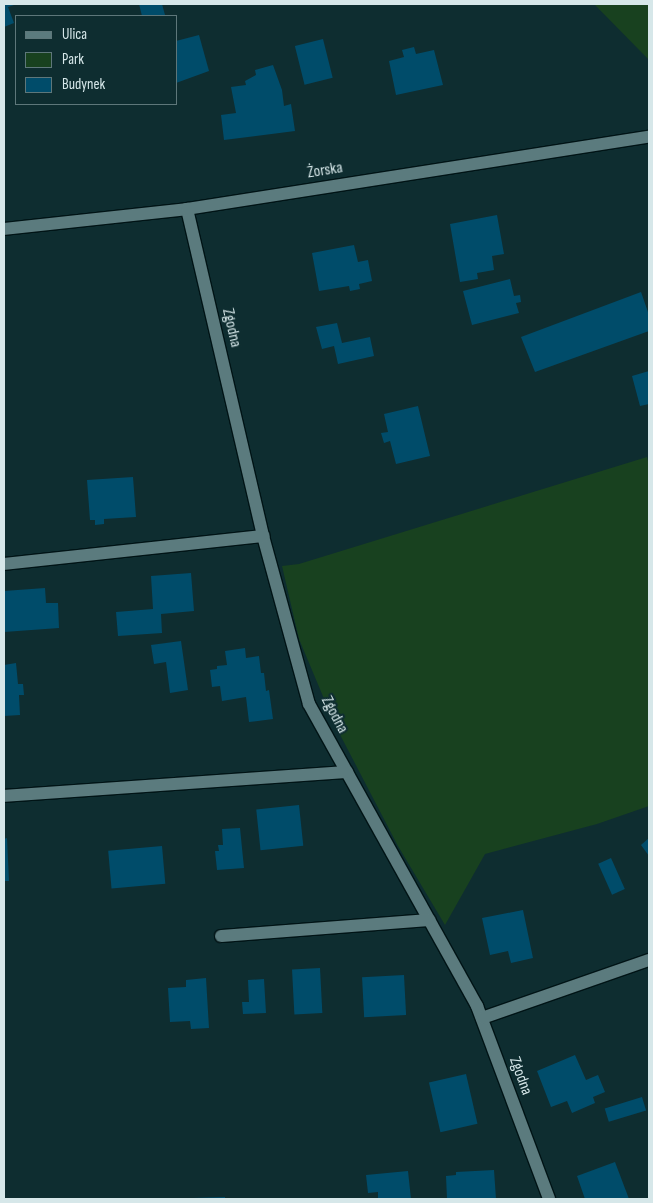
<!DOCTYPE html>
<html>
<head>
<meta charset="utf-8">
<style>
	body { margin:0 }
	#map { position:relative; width:653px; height:1203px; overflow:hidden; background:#0e2d30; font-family:"Sofia Sans Condensed",sans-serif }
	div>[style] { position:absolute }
	.green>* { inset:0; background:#18411f }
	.building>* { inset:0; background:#004c6a; transform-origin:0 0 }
	.roads { filter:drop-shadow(1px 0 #001416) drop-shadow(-1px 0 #001416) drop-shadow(0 1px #001416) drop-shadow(0 -1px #001416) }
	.street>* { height:12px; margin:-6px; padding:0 6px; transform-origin:6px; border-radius:6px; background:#5b7b7e }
	.secondary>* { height:12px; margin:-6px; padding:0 6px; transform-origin:6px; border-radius:6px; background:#5b7b7e }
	span { translate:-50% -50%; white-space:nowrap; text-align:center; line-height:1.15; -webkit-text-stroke:4.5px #0e2d30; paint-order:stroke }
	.street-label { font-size:16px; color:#d6e7e9 }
	.frame { position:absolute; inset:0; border:5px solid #d6e7e9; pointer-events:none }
	.legend { position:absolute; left:15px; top:15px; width:162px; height:90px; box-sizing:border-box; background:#0e2d30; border:1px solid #5e777a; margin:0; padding:6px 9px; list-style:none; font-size:15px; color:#d6e7e9 }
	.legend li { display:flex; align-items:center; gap:10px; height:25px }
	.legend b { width:25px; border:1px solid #5e777a }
</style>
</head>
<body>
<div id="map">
	<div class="green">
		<i style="clip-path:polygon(594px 4px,649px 4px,649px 60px)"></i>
		<i style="clip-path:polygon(647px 457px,649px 465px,649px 806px,597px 824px,485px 854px,445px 925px,398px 846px,335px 725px,299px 639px,282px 566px,299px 564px)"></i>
	</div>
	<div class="building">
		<i style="clip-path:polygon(4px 4px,17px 4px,8px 7px,14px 23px,4px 27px)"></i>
		<i style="clip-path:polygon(139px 4px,162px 4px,165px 15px,142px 16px)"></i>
		<i style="clip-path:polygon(199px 35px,209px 71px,176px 83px,176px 41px)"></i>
		<i style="left:323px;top:39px;width:40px;height:29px;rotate:76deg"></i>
		<i style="clip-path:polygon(414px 47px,416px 54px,434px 50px,443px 85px,396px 95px,389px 61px,404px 57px,402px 50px)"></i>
		<i style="clip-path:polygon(273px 65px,282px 90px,284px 106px,291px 104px,295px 131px,224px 140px,221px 115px,236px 113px,231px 87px,246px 85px,245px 81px,256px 75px,255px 70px)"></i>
		<i style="clip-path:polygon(497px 215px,504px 254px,492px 256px,494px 270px,477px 273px,478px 279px,460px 282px,450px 224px)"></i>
		<i style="clip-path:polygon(354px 245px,358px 262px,368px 260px,372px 281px,359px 284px,360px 289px,350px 291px,349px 286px,319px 291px,312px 253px)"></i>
		<i style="clip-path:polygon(510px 279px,514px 296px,520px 295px,521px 302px,516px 303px,519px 313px,472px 325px,463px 291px)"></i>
		<i style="clip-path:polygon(641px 292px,649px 315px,649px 331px,535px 372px,521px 337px)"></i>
		<i style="clip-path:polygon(337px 323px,342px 343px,370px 337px,374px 356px,338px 364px,334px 346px,322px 349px,316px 327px)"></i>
		<i style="clip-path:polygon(649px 371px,649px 404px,640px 406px,632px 376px)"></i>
		<i style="clip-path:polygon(418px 406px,430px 456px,396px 464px,390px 441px,384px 443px,381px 433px,388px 432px,384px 414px)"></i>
		<i style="clip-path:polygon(133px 477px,136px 517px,104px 519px,104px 524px,95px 525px,95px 520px,90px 520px,87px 480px)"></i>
		<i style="clip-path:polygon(191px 573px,194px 611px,161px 614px,162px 633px,118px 636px,116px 612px,153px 609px,151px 576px)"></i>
		<i style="clip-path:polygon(45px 588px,46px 603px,58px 603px,59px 628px,4px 632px,4px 591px)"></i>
		<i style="clip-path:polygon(181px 641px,188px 690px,170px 693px,166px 662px,154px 664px,151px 645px)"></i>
		<i style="clip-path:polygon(245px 648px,246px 658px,259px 656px,261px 673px,264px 673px,266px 691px,269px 690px,273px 719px,249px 722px,246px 697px,222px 701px,220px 686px,212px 687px,210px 670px,217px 669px,217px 666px,227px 665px,225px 651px)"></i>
		<i style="clip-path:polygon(16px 663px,18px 684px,23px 684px,24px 695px,19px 695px,20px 715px,4px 716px,4px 665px)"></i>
		<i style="left:299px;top:805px;width:41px;height:43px;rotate:84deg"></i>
		<i style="clip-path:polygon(240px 828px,244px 868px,217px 870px,215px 851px,219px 851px,218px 845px,223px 845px,222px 829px)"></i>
		<i style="clip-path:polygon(7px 838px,9px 881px,4px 881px,4px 839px)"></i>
		<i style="clip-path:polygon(649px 838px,649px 856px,641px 845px)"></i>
		<i style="left:162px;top:846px;width:38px;height:54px;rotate:85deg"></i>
		<i style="left:611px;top:858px;width:34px;height:14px;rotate:66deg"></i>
		<i style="clip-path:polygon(523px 910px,533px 958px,511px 963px,508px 951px,490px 955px,482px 918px)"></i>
		<i style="left:320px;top:968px;width:45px;height:28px;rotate:87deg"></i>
		<i style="left:404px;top:975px;width:40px;height:42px;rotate:87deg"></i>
		<i style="clip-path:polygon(206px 978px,209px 1028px,191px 1029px,190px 1021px,170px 1022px,168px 988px,186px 987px,186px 980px)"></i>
		<i style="clip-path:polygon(264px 979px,266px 1013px,243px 1014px,242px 1002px,249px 1002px,248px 980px)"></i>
		<i style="clip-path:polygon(575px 1055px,586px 1080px,598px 1075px,605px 1092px,593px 1097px,595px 1103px,572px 1113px,567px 1101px,551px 1107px,537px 1071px)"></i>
		<i style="left:466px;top:1074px;width:51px;height:38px;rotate:77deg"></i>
		<i style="left:642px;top:1097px;width:14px;height:39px;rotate:73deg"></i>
		<i style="clip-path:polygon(615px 1162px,629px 1199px,585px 1199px,577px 1176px)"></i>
		<i style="clip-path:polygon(494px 1170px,496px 1199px,447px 1199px,446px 1176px,456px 1175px,456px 1172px)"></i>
		<i style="clip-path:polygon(408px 1171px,411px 1199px,378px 1199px,378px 1192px,368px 1193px,366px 1175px)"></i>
		<i style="clip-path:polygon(225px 1197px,225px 1199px,192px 1199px,192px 1198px)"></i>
	</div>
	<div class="roads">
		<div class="street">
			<i style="left:187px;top:209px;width:336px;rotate:76.9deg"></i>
			<i style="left:263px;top:536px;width:174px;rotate:74.7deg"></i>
			<i style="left:309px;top:704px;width:346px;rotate:60.9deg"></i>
			<i style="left:477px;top:1006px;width:206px;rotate:69.5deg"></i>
			<i style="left:4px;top:564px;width:261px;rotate:-6.2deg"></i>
			<i style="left:4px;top:796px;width:344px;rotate:-4deg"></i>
			<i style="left:221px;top:936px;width:209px;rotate:-4.4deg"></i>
			<i style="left:482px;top:1018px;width:177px;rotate:-19.2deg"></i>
		</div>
		<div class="secondary">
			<i style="left:4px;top:229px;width:184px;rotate:-6.2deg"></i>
			<i style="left:187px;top:209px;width:468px;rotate:-8.9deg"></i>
		</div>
	</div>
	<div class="street-label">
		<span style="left:325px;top:171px;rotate:-9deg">Żorska</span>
		<span style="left:231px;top:328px;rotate:77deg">Zgodna</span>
		<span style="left:334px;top:715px;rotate:62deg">Zgodna</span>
		<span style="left:520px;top:1076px;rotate:70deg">Zgodna</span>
	</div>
	<div class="frame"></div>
	<ul class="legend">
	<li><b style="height:6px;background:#5b7b7e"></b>Ulica</li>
	<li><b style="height:14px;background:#18411f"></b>Park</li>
	<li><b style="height:14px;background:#004c6a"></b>Budynek</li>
	</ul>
</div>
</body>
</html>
